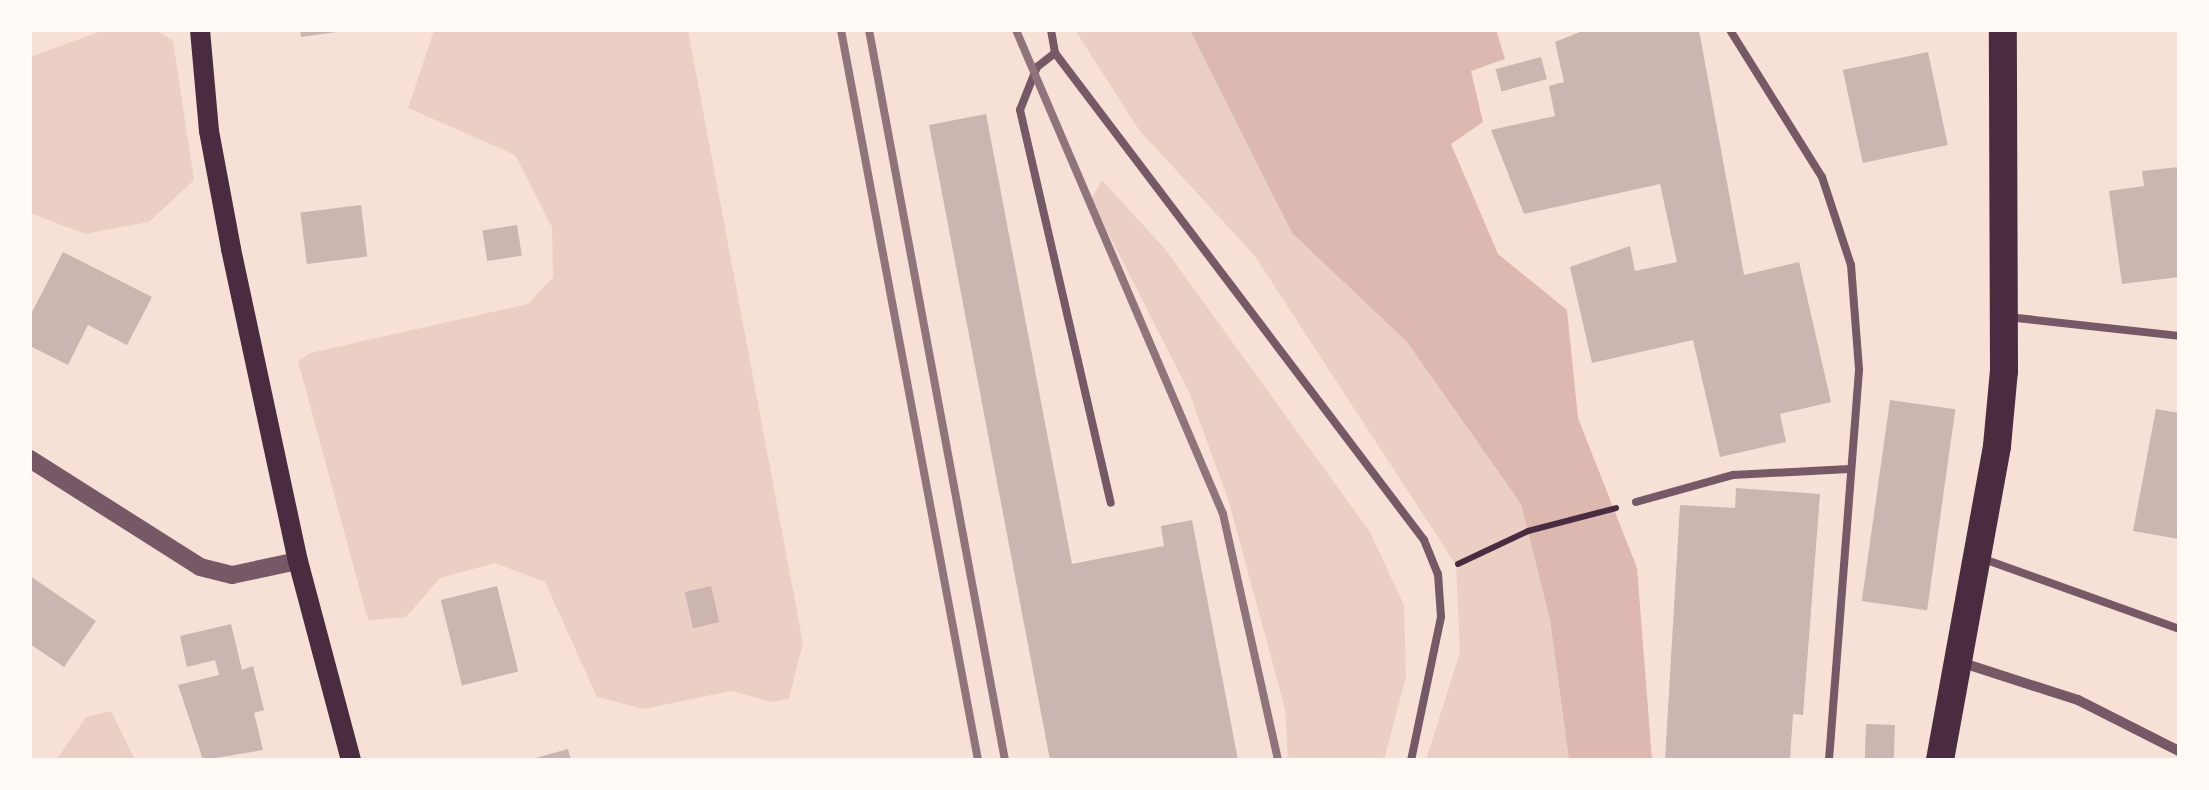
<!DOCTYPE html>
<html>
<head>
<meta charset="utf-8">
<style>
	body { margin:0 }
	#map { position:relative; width:2209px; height:790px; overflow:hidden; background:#f7e1d7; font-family:"Zilla Slab",serif }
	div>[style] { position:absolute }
	.green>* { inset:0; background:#ebcfc5 }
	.water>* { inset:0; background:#dcb8b0 }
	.building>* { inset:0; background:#ccb4b1; transform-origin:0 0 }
	.path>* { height:6px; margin:-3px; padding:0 3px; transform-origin:3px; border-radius:3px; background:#4a2c40 }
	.service>* { height:8px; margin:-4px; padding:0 4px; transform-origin:4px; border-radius:4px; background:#755966 }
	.minor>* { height:10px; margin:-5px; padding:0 5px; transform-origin:5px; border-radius:5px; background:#755966 }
	.tertiary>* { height:18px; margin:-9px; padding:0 9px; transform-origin:9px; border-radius:9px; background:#755966 }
	.secondary>* { height:20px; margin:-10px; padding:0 10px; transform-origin:10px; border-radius:10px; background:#4a2c40 }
	.trunk>* { height:28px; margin:-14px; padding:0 14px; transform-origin:14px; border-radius:14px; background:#4a2c40 }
	.rail>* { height:8px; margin:-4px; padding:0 4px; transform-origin:4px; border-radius:4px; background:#8f747c }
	span { translate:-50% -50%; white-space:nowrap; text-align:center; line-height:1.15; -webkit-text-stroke:10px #fffaf5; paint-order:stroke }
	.frame { position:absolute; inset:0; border:32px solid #fffaf5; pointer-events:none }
</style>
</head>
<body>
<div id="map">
	<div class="green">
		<i style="clip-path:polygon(104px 30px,156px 30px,173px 41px,194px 180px,149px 222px,85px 234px,30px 213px,30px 57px)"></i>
		<i style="clip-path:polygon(434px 30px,688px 30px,803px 643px,789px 699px,772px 702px,731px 691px,644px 709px,597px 697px,545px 582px,495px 563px,440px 578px,406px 617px,368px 620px,298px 361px,310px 353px,528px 304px,553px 277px,552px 227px,515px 155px,408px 108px)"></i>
		<i style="clip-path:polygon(1075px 30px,1190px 30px,1292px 233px,1407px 342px,1521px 504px,1550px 620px,1569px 760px,1426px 760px,1460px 652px,1456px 565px,1254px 255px,1139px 130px)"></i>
		<i style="clip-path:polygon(1102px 180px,1165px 249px,1370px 532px,1404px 605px,1406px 677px,1384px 760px,1288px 760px,1285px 709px,1229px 502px,1189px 392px,1091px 199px)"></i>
		<i style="clip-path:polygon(111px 711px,135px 760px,56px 760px,86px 717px)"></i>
	</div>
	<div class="water">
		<i style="clip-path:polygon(1190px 30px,1496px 30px,1505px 59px,1471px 71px,1483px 122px,1451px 144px,1498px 254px,1567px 310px,1578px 418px,1637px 568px,1652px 760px,1569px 760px,1550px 620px,1521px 504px,1407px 342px,1292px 233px)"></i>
	</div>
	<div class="building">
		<i style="clip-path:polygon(300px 30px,337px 30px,337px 32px,301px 37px)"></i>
		<i style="clip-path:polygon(1585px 30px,1699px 30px,1744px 275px,1799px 262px,1831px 402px,1780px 414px,1786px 442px,1720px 457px,1693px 340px,1592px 363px,1570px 267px,1630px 246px,1635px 271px,1677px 262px,1660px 184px,1524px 214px,1491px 130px,1555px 116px,1549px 86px,1564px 82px,1555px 42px)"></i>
		<i style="left:1928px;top:52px;width:95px;height:87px;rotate:78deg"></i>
		<i style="left:1541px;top:57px;width:23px;height:47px;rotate:75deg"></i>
		<i style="clip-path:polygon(986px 114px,1072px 564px,1164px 546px,1161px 526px,1192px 520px,1238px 760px,1050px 760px,929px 125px)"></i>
		<i style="clip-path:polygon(2179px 167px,2179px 277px,2122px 284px,2109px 191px,2144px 186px,2142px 171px)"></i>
		<i style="left:361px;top:205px;width:52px;height:61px;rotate:83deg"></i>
		<i style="left:517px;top:225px;width:31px;height:35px;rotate:81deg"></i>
		<i style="clip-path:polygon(63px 252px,152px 297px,127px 345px,88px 325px,68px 365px,30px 346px,30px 316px)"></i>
		<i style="left:1890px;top:400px;width:66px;height:203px;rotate:8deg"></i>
		<i style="clip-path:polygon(2156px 409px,2179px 413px,2179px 539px,2133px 531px)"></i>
		<i style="clip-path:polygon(1736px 488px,1820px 494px,1803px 715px,1793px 714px,1790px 760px,1665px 760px,1680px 505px,1735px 508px)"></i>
		<i style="clip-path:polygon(30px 576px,96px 621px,64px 667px,30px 644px)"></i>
		<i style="left:497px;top:586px;width:88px;height:58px;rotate:76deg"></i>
		<i style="left:711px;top:586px;width:37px;height:27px;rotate:77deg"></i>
		<i style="clip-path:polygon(231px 624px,242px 670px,253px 666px,264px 710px,254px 713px,263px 750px,203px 760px,178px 685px,219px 675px,215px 660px,187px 667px,180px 636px)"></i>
		<i style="left:1866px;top:724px;width:29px;height:36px;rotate:2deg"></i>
		<i style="clip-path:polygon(568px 749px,571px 760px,532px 760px,532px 759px)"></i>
	</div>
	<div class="path">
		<i style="left:1458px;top:564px;width:77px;rotate:-25.2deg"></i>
		<i style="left:1528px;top:531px;width:91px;rotate:-14.6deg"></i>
	</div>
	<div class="service">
		<i style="left:1051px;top:30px;width:23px;rotate:80deg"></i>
		<i style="left:1055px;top:53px;width:23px;rotate:142deg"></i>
		<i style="left:1037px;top:67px;width:46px;rotate:111.6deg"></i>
		<i style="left:1020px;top:110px;width:403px;rotate:77deg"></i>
		<i style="left:1730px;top:30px;width:173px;rotate:58deg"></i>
		<i style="left:1822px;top:177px;width:93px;rotate:71.8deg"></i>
		<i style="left:1851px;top:265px;width:105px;rotate:85.6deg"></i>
		<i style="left:1859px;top:370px;width:391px;rotate:94.4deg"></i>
		<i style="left:1055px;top:53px;width:611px;rotate:52.85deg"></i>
		<i style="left:1424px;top:540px;width:37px;rotate:68deg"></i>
		<i style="left:1438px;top:574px;width:43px;rotate:86deg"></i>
		<i style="left:1441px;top:617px;width:146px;rotate:101.8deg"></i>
		<i style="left:2008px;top:317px;width:172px;rotate:6.3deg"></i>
		<i style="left:1636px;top:502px;width:101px;rotate:-15.6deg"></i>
		<i style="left:1733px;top:475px;width:116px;rotate:-3deg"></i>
		<i style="left:1981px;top:558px;width:210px;rotate:19.7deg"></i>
	</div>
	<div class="minor">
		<i style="left:1960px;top:662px;width:124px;rotate:17.9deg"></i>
		<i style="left:2078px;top:700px;width:113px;rotate:26.8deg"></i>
	</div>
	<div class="tertiary">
		<i style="left:30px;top:459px;width:201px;rotate:32.4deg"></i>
		<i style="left:200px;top:567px;width:33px;rotate:14deg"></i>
		<i style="left:232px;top:575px;width:67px;rotate:-12deg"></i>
	</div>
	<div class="secondary">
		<i style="left:200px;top:30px;width:101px;rotate:84.9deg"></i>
		<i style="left:209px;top:131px;width:120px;rotate:79.4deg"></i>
		<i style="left:231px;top:249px;width:319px;rotate:77.9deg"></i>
		<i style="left:298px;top:561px;width:206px;rotate:75.1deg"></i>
	</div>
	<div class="trunk">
		<i style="left:1940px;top:760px;width:319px;rotate:-79.7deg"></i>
		<i style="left:1997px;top:446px;width:75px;rotate:-84.7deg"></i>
		<i style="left:2004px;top:371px;width:341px;rotate:-90.2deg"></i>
	</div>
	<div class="rail">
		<i style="left:841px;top:30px;width:743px;rotate:79.37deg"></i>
		<i style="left:869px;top:30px;width:743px;rotate:79.45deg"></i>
		<i style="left:1016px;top:30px;width:526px;rotate:66.84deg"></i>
		<i style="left:1223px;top:514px;width:252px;rotate:77.4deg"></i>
	</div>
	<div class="frame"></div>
</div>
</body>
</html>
